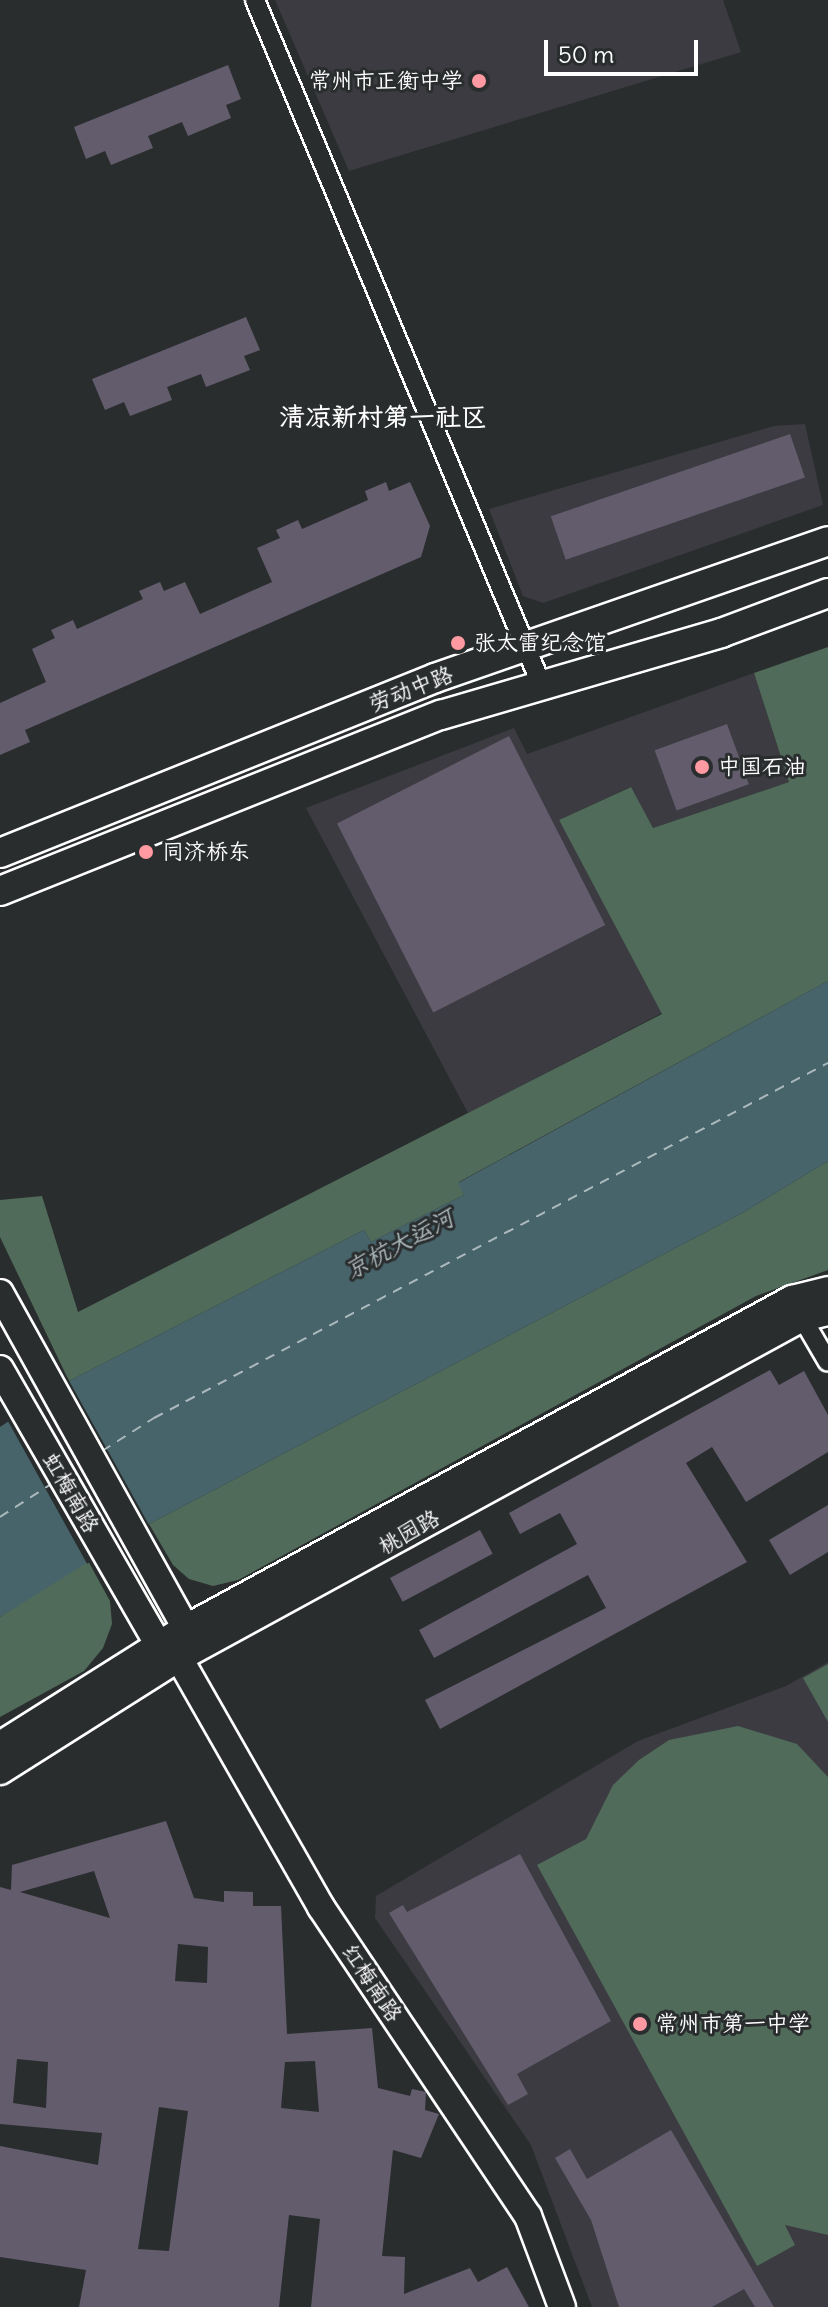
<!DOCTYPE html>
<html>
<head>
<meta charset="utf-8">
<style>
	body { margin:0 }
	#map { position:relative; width:828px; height:2307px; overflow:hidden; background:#2a2d2e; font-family:Delius,"LXGW WenKai TC",sans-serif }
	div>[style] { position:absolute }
	.built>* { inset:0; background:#3b3b41 }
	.green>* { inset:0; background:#506b5a }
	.water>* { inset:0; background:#47646b }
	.pier>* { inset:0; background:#2a2d2e; transform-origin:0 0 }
	.ferry>* { height:2px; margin-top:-1px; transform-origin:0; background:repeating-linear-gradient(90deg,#acb9bc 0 10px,transparent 0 18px) }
	.building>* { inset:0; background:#625c6d; transform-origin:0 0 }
	.roads { filter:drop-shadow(2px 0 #fff) drop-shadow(-2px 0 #fff) drop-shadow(0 2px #fff) drop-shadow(0 -2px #fff) }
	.street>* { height:18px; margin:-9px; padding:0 9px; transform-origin:9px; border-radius:9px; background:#2a2d2e }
	.secondary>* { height:26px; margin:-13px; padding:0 13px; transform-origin:13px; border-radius:13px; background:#2a2d2e }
	.primary>* { height:28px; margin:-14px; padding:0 14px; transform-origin:14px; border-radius:14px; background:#2a2d2e }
	.dots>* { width:22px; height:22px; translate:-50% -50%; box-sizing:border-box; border:4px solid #2a2d2e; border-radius:50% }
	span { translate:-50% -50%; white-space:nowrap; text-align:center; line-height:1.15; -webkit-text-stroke:6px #2a2d2e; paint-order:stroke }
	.poi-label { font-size:22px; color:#fff }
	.right { translate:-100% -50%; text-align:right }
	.left { translate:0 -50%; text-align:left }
	.street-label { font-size:22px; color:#fff }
	.water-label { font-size:24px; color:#acb9bc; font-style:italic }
	.quarter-label { font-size:26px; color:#fff; font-weight:700 }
	.scale { position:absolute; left:544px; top:40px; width:154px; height:36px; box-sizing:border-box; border:4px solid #fff; border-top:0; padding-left:10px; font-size:24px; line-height:28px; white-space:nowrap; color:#fff; -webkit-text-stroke:6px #2a2d2e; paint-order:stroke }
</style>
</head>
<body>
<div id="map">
	<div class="built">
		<i style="clip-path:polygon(275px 0,723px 0,741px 52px,349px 171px)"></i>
		<i style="clip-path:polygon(805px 424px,823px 505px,543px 603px,523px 596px,489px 509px,774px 426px)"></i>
		<i style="clip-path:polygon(754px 673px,789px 782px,653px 828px,630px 787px,559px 820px,662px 1013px,468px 1113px,306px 808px,514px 728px,527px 754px)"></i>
		<i style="clip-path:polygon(828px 1662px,828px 2307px,592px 2307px,531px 2145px,375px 1918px,376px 1896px,638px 1741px,786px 1686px)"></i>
	</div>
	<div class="green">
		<i style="clip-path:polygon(828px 647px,828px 981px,459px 1182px,464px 1195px,371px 1242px,364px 1230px,69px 1381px,0 1237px,0 1200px,42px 1196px,78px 1312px,662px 1014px,559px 820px,631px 787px,653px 828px,789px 782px,754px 673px)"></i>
		<i style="clip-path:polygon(828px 1161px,828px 1270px,756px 1296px,238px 1580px,213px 1586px,189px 1579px,173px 1565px,149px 1524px,744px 1212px)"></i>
		<i style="clip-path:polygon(87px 1559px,110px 1601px,112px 1624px,103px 1648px,84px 1671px,0 1717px,0 1617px)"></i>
		<i style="clip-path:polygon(828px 1664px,828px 1722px,803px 1678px)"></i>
		<i style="clip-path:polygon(738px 1726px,797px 1744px,828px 1777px,828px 2235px,785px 2225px,795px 2245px,757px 2266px,537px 1865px,586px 1839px,613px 1785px,639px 1760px,669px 1740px)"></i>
	</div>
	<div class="water">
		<i style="clip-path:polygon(828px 981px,828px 1161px,744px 1212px,149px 1524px,0 1617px,0 1427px,69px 1381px,364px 1230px,371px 1242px,464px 1195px,458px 1183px)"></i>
	</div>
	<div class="pier">
		<i style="left:67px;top:1377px;width:173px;height:73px;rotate:61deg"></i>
	</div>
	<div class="ferry">
		<i style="left:102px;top:1451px;width:62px;rotate:-32.4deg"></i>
		<i style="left:154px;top:1418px;width:762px;rotate:-27.78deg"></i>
		<i style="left:0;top:1517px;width:63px;rotate:-32.7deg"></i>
	</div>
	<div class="building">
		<i style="clip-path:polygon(228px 65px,241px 99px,226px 105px,231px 118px,188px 136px,182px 122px,148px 136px,153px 148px,111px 165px,105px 151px,86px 159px,74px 127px)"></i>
		<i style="clip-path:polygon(246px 317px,260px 350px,244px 356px,250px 370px,206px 387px,201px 374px,167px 387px,172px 400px,130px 416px,124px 402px,105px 410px,92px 379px)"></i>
		<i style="left:790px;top:434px;width:46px;height:253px;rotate:71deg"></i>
		<i style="clip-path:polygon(386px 482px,389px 491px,410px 482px,430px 526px,421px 557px,25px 730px,30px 742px,0 755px,0 703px,46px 682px,32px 649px,55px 638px,51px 630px,73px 620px,77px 629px,143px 599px,139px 591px,160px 582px,164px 591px,185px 582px,200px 614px,272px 582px,257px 548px,280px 538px,276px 530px,298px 520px,302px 529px,368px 500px,365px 491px)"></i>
		<i style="left:727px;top:724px;width:64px;height:77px;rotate:70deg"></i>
		<i style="left:509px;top:736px;width:212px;height:193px;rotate:63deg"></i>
		<i style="clip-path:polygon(770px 1370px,779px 1385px,804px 1371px,828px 1415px,828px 1452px,746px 1502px,712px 1447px,686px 1463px,747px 1562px,440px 1729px,425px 1700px,606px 1608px,588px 1575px,434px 1658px,419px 1630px,577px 1544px,560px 1513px,520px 1534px,509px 1513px)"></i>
		<i style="clip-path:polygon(828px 1505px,828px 1552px,790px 1575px,769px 1540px)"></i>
		<i style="left:480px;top:1530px;width:27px;height:102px;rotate:62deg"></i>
		<i style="clip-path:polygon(evenodd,166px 1821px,194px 1898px,224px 1902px,224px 1891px,253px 1892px,253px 1906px,281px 1906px,287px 2034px,372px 2028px,378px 2088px,410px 2096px,412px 2089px,426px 2092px,425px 2110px,439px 2114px,421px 2158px,393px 2150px,382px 2256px,405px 2257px,404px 2294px,470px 2268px,478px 2282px,507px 2267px,529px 2307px,311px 2307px,320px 2219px,289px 2215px,279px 2307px,79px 2307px,86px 2270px,0 2257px,0 2146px,98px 2165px,102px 2133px,0 2124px,0 1887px,11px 1890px,12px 1865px,166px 1821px,94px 1871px,110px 1918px,20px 1892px,94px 1871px,166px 1821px,178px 1944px,208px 1947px,207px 1983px,175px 1981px,178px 1944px,166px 1821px,17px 2059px,48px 2062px,46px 2108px,13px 2103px,17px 2059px,166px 1821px,315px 2061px,319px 2112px,281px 2108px,285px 2062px,315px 2061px,166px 1821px,159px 2107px,188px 2111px,169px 2251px,138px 2249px,159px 2107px)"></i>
		<i style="clip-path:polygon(520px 1854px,611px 2021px,517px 2074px,528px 2094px,508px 2105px,389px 1913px,403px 1905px,407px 1912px)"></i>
		<i style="clip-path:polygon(671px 2130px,774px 2307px,755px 2307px,744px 2289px,712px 2307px,619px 2307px,591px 2220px,555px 2158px,570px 2149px,587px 2179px)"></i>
	</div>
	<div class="roads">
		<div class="street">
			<i style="left:255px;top:0;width:744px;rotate:67.3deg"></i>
			<i style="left:797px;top:1309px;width:61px;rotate:59.7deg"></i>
		</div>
		<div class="secondary">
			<i style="left:0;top:1293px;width:383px;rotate:61deg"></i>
			<i style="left:186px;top:1628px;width:14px;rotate:102deg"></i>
			<i style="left:0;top:1369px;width:317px;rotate:60.1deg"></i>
			<i style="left:158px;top:1644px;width:25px;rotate:34deg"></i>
			<i style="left:179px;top:1658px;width:287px;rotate:60.3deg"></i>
			<i style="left:321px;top:1907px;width:372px;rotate:56.2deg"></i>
			<i style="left:528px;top:2216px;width:97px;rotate:69.5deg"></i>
			<i style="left:0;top:1745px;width:220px;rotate:-32.2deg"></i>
			<i style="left:186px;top:1628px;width:690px;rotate:-28.5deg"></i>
			<i style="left:792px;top:1299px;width:37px;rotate:-14deg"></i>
			<i style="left:0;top:1771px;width:212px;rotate:-32.3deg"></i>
			<i style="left:179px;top:1658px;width:710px;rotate:-28.62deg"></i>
			<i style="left:802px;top:1318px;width:27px;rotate:-13deg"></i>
		</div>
		<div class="primary">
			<i style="left:0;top:853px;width:469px;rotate:-21.9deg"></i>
			<i style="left:435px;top:678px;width:416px;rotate:-19.2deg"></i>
			<i style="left:0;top:891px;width:475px;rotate:-21.8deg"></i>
			<i style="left:441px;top:715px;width:292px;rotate:-16.3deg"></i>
			<i style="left:721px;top:633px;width:114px;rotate:-20.5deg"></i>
		</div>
	</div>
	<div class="dots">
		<i style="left:479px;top:81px;background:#ff9aa2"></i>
		<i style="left:458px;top:643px;background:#ff9aa2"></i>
		<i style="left:702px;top:767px;background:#ff9aa2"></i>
		<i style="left:146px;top:852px;background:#ff9aa2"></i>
		<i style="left:640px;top:2024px;background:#ff9aa2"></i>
	</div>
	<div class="poi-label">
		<span class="right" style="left:463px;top:81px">常州市正衡中学</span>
		<span class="left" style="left:474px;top:643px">张太雷纪念馆</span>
		<span class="left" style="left:718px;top:767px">中国石油</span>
		<span class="left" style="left:162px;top:852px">同济桥东</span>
		<span class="left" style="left:656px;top:2024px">常州市第一中学</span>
	</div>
	<div class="street-label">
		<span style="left:411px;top:689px;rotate:-21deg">劳动中路</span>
		<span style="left:71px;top:1493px;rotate:60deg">虹梅南路</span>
		<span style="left:409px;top:1532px;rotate:-29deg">桃园路</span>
		<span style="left:372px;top:1983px;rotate:56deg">红梅南路</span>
	</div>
	<div class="water-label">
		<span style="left:399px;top:1244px;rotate:-28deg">京杭大运河</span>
	</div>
	<div class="quarter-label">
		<span style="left:383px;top:417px">清凉新村第一社区</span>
	</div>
	<div class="scale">50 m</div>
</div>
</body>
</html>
